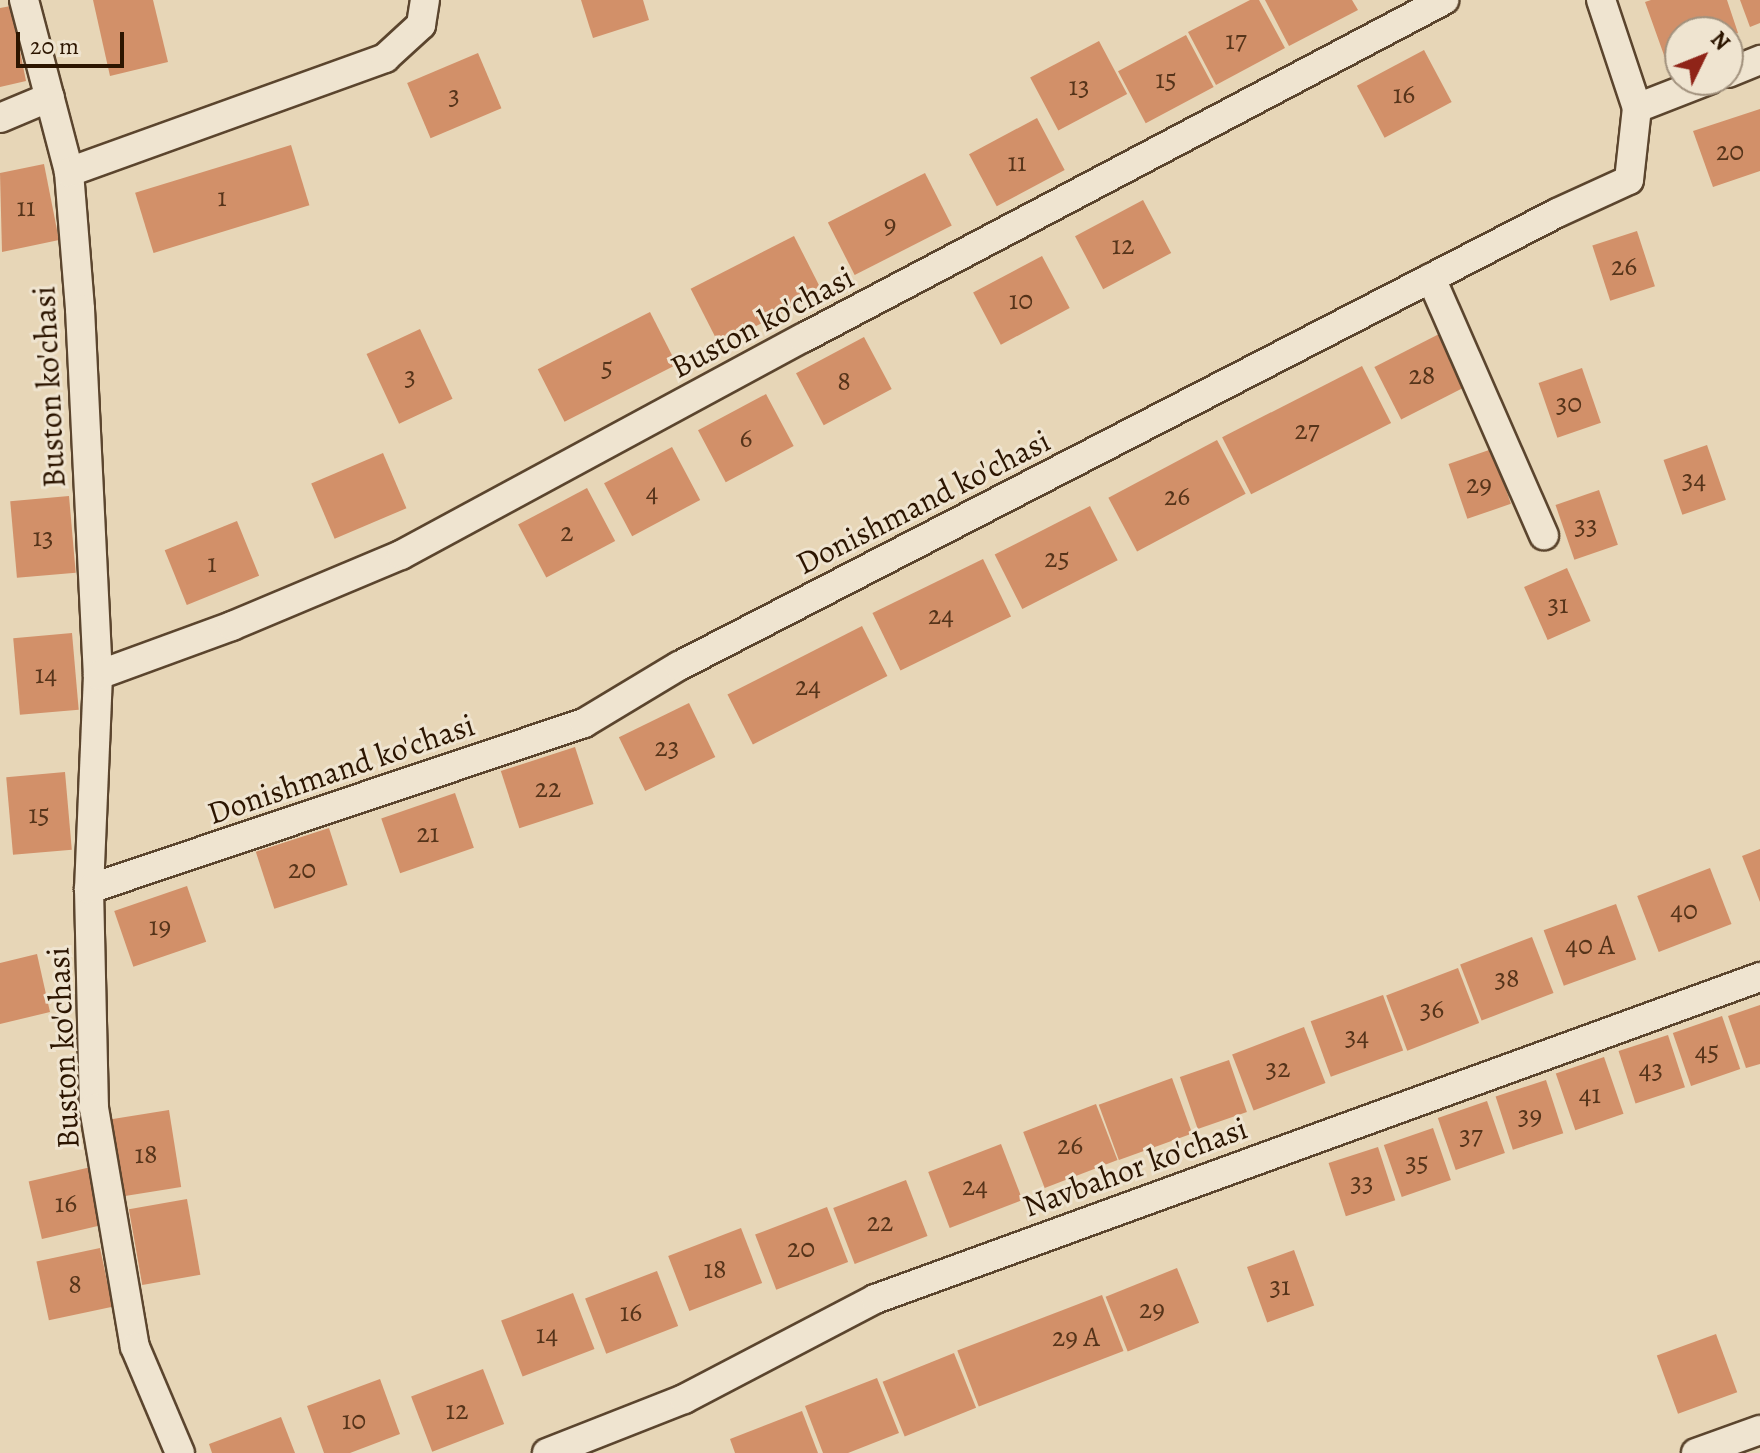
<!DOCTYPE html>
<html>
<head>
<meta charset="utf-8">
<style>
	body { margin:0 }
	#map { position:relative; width:1760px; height:1453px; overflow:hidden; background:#e7d6b7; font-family:Alegreya,serif }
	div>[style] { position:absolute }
	.building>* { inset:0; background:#d29069; transform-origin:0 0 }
	.roads { filter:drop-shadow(2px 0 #5b452e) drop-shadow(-2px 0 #5b452e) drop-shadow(0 2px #5b452e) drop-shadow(0 -2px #5b452e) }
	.minor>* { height:28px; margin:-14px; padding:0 14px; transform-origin:14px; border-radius:14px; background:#efe4d0 }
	span { translate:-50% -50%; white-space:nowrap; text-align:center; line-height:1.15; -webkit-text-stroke:6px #efe4d0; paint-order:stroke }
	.number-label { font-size:28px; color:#56341a }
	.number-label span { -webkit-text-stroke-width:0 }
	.street-label { font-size:32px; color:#2c1500 }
	.north { position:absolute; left:1664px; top:16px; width:80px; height:80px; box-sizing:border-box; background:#efe4d0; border:2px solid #a1917d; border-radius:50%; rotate:47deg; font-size:22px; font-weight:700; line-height:32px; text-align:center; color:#2c1500 }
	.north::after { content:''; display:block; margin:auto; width:28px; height:36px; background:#8f2418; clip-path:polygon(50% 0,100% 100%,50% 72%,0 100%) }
	.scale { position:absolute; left:16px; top:32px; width:108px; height:36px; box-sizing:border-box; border:4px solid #2c1500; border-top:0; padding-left:10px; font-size:24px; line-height:28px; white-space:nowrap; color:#2c1500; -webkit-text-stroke:6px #efe4d0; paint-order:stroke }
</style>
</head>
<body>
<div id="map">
	<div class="building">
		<i style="clip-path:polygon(93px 0,153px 0,168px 62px,110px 76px)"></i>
		<i style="clip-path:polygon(581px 0,643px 0,649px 20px,593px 38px)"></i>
		<i style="clip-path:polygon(1250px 0,1259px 0,1285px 48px,1216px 85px,1188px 32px)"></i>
		<i style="clip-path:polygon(1265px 0,1352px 0,1358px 10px,1289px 46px)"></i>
		<i style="clip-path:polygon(1651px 0,1727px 0,1738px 33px,1728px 36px,1728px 32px,1680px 32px,1680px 52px,1665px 58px,1645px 2px)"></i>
		<i style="clip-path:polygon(1740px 0,1760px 0,1760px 23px,1750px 27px)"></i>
		<i style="clip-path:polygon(11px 6px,26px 81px,0 87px,0 8px)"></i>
		<i style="left:1186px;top:35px;width:59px;height:77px;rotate:62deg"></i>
		<i style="left:1099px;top:41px;width:60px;height:78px;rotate:62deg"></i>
		<i style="left:1424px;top:50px;width:59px;height:76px;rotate:62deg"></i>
		<i style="left:478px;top:53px;width:60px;height:77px;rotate:67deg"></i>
		<i style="clip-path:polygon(1760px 109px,1760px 171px,1713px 187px,1693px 131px)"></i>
		<i style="left:1037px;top:118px;width:59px;height:77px;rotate:62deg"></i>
		<i style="left:291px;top:145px;width:63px;height:163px;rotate:73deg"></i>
		<i style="clip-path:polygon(44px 164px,59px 240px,2px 252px,0 173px)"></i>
		<i style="left:925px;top:173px;width:59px;height:109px;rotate:63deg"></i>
		<i style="left:1143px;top:200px;width:60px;height:77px;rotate:62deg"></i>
		<i style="left:1637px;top:231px;width:58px;height:47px;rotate:72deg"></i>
		<i style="left:794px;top:236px;width:63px;height:116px;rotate:63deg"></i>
		<i style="left:1042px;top:256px;width:59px;height:78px;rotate:62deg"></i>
		<i style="left:650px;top:312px;width:59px;height:126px;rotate:63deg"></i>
		<i style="left:420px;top:329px;width:77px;height:59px;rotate:65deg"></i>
		<i style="left:1443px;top:332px;width:59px;height:77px;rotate:63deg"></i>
		<i style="left:864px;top:337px;width:59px;height:77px;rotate:62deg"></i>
		<i style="left:1362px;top:366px;width:64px;height:157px;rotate:63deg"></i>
		<i style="left:1582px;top:368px;width:58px;height:46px;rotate:71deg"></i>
		<i style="left:766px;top:394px;width:59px;height:77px;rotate:62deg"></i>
		<i style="left:1217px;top:440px;width:61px;height:123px;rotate:62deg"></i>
		<i style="left:1707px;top:445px;width:58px;height:46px;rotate:71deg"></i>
		<i style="left:672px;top:447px;width:60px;height:77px;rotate:62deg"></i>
		<i style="left:1492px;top:449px;width:58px;height:46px;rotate:71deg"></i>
		<i style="left:383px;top:453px;width:60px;height:78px;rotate:67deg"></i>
		<i style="left:587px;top:488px;width:60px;height:78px;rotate:62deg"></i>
		<i style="left:1599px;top:490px;width:58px;height:46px;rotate:71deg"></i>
		<i style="left:69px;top:496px;width:77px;height:59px;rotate:85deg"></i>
		<i style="left:1090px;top:506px;width:61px;height:107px;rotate:63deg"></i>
		<i style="left:237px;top:521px;width:59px;height:78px;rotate:68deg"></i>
		<i style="left:983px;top:559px;width:64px;height:123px;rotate:64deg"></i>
		<i style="left:1567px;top:568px;width:58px;height:47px;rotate:66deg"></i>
		<i style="left:862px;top:626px;width:56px;height:151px;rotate:63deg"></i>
		<i style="left:72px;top:633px;width:77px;height:59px;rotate:85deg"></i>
		<i style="left:689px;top:703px;width:60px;height:78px;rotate:64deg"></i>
		<i style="left:575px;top:747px;width:60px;height:78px;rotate:72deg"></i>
		<i style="left:65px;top:772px;width:78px;height:59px;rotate:85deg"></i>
		<i style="left:455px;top:793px;width:58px;height:78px;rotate:71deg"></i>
		<i style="left:329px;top:828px;width:60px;height:77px;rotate:72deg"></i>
		<i style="clip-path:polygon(1760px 849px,1760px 902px,1742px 856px)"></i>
		<i style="left:1710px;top:868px;width:60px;height:78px;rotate:69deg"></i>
		<i style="left:187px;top:886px;width:59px;height:77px;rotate:71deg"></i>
		<i style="left:1616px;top:904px;width:59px;height:77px;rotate:70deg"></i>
		<i style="left:1532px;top:937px;width:60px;height:77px;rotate:69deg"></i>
		<i style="clip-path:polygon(37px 954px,50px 1012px,0 1024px,0 963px)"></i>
		<i style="left:1458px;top:968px;width:59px;height:77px;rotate:69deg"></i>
		<i style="left:1383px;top:995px;width:59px;height:77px;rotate:70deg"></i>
		<i style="clip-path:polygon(1760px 1005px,1760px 1064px,1746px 1068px,1728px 1016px)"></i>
		<i style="left:1722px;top:1016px;width:56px;height:52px;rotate:71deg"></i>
		<i style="left:1304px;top:1027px;width:60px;height:77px;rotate:69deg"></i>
		<i style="left:1668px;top:1035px;width:55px;height:52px;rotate:72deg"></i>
		<i style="left:1604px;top:1057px;width:60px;height:51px;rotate:71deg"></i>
		<i style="left:1229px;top:1060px;width:55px;height:52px;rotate:71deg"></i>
		<i style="left:1172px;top:1078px;width:59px;height:78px;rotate:70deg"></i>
		<i style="left:1546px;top:1080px;width:56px;height:53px;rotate:72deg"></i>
		<i style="left:1487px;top:1101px;width:55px;height:52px;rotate:71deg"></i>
		<i style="left:1096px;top:1104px;width:60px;height:78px;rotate:69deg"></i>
		<i style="left:169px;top:1110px;width:78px;height:60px;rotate:81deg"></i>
		<i style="left:1433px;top:1128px;width:55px;height:52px;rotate:71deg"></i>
		<i style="left:1001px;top:1144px;width:60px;height:78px;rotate:69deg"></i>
		<i style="left:1378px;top:1147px;width:56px;height:52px;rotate:72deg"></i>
		<i style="left:91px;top:1167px;width:59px;height:64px;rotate:77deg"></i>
		<i style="left:906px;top:1180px;width:60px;height:78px;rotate:69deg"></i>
		<i style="left:187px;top:1199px;width:77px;height:59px;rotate:80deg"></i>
		<i style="left:827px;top:1207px;width:59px;height:77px;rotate:69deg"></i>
		<i style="left:741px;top:1228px;width:59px;height:78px;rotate:69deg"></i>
		<i style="left:100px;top:1248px;width:60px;height:65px;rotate:78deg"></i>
		<i style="left:1294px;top:1250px;width:59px;height:50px;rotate:70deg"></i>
		<i style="left:1177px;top:1268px;width:59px;height:77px;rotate:68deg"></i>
		<i style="left:657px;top:1271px;width:59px;height:77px;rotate:69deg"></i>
		<i style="left:573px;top:1293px;width:60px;height:77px;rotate:69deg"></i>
		<i style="left:1102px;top:1295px;width:60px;height:155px;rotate:69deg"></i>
		<i style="left:1716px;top:1334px;width:62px;height:63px;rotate:70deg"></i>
		<i style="left:954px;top:1353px;width:59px;height:77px;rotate:68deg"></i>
		<i style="left:483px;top:1369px;width:59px;height:77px;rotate:69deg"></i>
		<i style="clip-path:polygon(877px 1378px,899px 1433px,848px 1453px,823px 1453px,805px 1406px)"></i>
		<i style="clip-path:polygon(380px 1379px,400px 1434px,350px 1453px,324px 1453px,307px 1406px)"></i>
		<i style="clip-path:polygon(802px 1411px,818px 1453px,735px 1453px,730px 1439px)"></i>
		<i style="clip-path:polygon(281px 1417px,295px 1453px,212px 1453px,209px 1444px)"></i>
	</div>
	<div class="roads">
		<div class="minor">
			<i style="left:24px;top:0;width:178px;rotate:75.3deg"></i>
			<i style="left:69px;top:172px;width:137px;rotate:85.4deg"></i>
			<i style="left:80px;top:309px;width:366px;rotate:87.2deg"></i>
			<i style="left:98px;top:675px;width:214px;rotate:92.4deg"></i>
			<i style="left:89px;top:889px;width:219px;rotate:88.7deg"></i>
			<i style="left:94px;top:1108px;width:242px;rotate:80.3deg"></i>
			<i style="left:135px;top:1347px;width:115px;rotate:67deg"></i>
			<i style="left:1728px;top:73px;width:35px;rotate:-22deg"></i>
			<i style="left:1637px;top:108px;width:77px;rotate:-21.3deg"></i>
			<i style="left:0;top:118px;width:54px;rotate:-22.8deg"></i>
			<i style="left:69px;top:172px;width:336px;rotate:-19.8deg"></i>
			<i style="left:385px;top:58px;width:49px;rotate:-42.5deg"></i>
			<i style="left:421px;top:25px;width:25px;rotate:-81deg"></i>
			<i style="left:1431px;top:278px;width:281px;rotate:66.3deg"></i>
			<i style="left:98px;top:675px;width:143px;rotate:-20.1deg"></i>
			<i style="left:232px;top:626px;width:183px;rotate:-22.8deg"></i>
			<i style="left:401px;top:555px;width:457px;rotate:-28.4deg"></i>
			<i style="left:803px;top:338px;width:725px;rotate:-27.8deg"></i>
			<i style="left:89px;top:889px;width:522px;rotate:-18.54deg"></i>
			<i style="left:584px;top:723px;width:111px;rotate:-31deg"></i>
			<i style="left:679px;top:666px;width:988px;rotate:-27.29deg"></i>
			<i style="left:1557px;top:213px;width:79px;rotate:-24.6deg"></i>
			<i style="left:1629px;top:180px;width:72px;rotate:-83.7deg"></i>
			<i style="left:1637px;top:108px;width:114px;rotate:-108.4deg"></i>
			<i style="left:547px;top:1453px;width:147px;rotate:-21.5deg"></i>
			<i style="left:684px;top:1399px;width:216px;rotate:-27.6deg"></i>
			<i style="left:875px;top:1299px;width:942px;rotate:-19.99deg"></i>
			<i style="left:1696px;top:1453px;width:68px;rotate:-19.8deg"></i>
		</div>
	</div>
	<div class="number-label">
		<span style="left:1236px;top:40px">17</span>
		<span style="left:1166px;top:79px">15</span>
		<span style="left:1079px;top:86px">13</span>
		<span style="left:1404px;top:94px">16</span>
		<span style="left:454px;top:95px">3</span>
		<span style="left:1730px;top:151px">20</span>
		<span style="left:1017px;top:162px">11</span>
		<span style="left:222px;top:197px">1</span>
		<span style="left:26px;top:207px">11</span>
		<span style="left:890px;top:224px">9</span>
		<span style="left:1123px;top:245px">12</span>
		<span style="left:1624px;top:266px">26</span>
		<span style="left:1021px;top:300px">10</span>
		<span style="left:607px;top:367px">5</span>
		<span style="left:1422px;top:375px">28</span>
		<span style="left:410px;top:376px">3</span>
		<span style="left:844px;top:381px">8</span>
		<span style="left:1569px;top:403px">30</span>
		<span style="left:1307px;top:430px">27</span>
		<span style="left:746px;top:438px">6</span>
		<span style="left:1694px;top:479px">34</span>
		<span style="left:1479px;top:484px">29</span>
		<span style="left:652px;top:492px">4</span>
		<span style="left:1177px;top:496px">26</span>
		<span style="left:1586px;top:525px">33</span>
		<span style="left:567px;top:532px">2</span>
		<span style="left:43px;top:537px">13</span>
		<span style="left:1057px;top:558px">25</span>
		<span style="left:212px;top:563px">1</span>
		<span style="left:1558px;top:604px">31</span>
		<span style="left:941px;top:615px">24</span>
		<span style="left:46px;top:674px">14</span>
		<span style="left:808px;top:686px">24</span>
		<span style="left:667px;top:747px">23</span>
		<span style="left:548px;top:788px">22</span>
		<span style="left:39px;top:814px">15</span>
		<span style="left:428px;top:833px">21</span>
		<span style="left:302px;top:869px">20</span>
		<span style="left:1684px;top:910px">40</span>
		<span style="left:160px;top:926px">19</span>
		<span style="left:1590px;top:945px">40 А</span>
		<span style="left:1507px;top:978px">38</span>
		<span style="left:1432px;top:1009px">36</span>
		<span style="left:1357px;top:1036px">34</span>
		<span style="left:1707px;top:1051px">45</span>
		<span style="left:1278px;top:1068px">32</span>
		<span style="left:1651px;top:1069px">43</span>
		<span style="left:1590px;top:1094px">41</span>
		<span style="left:1530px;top:1115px">39</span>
		<span style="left:1471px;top:1135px">37</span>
		<span style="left:1070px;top:1145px">26</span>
		<span style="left:146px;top:1154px">18</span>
		<span style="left:1417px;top:1162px">35</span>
		<span style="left:1362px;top:1182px">33</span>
		<span style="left:975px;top:1186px">24</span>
		<span style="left:66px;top:1203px">16</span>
		<span style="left:880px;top:1222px">22</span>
		<span style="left:801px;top:1248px">20</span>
		<span style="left:715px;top:1269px">18</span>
		<span style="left:75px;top:1284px">8</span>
		<span style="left:1280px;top:1286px">31</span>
		<span style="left:1152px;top:1309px">29</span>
		<span style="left:631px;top:1312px">16</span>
		<span style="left:547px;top:1334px">14</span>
		<span style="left:1076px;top:1337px">29 А</span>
		<span style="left:457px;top:1410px">12</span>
		<span style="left:354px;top:1420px">10</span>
	</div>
	<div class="street-label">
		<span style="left:762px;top:322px;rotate:-28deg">Buston ko'chasi</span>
		<span style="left:49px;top:387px;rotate:-93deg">Buston ko'chasi</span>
		<span style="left:923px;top:502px;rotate:-27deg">Donishmand ko'chasi</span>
		<span style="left:341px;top:769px;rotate:-19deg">Donishmand ko'chasi</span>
		<span style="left:63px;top:1048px;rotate:-93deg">Buston ko'chasi</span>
		<span style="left:1135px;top:1167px;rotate:-20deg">Navbahor ko'chasi</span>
	</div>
	<div class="north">N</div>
	<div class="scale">20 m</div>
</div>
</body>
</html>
